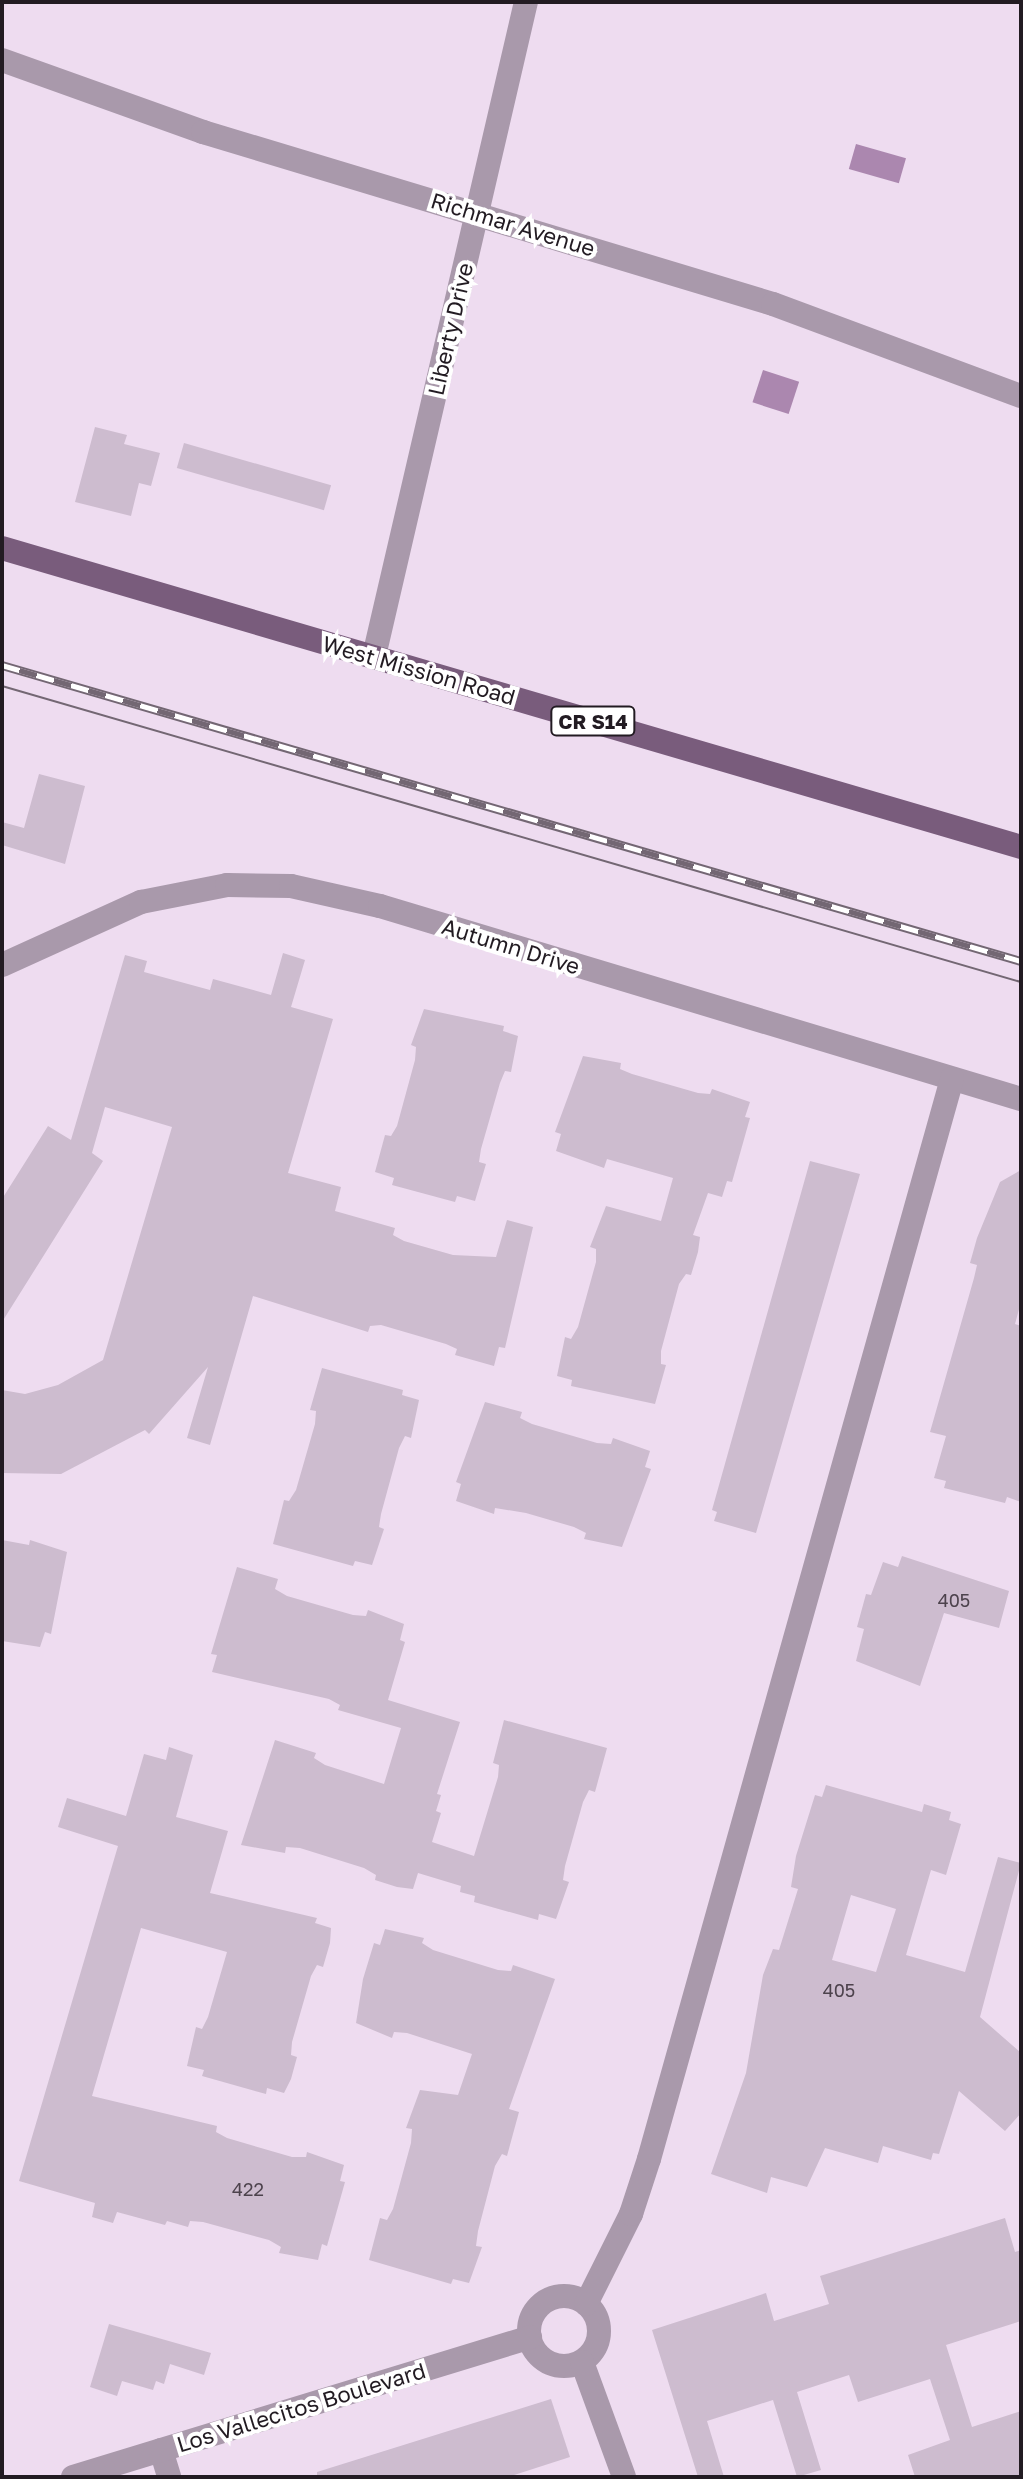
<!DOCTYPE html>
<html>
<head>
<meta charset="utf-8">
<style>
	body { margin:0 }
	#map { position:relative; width:1023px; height:2479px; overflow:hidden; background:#eedcf0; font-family:"Golos Text",sans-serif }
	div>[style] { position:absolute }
	.water>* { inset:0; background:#ab87af; transform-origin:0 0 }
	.building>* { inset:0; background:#cdbccf; transform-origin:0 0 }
	.minor>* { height:24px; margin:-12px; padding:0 12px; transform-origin:12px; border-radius:12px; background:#a999ab }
	.minor>.ring { margin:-12px; padding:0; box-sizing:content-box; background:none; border:24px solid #a999ab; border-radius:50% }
	.major>* { height:24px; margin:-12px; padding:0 12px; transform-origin:12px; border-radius:12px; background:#795c7c }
	.tram>* { height:2px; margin:-1px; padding:0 1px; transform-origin:1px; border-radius:1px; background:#736773 }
	.rail>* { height:9px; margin-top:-4.5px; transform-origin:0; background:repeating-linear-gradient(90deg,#fff 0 18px,#736773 0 36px); box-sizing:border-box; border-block:2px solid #736773 }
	span { translate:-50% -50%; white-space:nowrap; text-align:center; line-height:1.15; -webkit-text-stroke:8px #fff; paint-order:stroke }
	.number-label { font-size:18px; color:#4d434d }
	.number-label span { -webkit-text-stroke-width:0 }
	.shield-label span { padding:2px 6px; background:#fff; border:2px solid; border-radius:6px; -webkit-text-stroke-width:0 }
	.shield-label { font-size:20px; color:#221b22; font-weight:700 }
	.street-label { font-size:22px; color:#221b22 }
	.frame { position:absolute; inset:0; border:4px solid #221b22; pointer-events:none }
</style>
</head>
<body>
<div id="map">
	<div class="water">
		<i style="left:856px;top:144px;width:52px;height:26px;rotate:16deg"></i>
		<i style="left:763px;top:370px;width:38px;height:34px;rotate:18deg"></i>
	</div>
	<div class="building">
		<i style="clip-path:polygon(95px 427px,127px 435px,124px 444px,160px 453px,151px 486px,139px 483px,131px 516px,75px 502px)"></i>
		<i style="left:184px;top:443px;width:153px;height:26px;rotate:16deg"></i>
		<i style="clip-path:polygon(39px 774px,85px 786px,65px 864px,2px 845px,2px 822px,24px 828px)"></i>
		<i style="clip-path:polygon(283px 953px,305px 960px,291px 1007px,333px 1019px,288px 1173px,341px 1187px,335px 1211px,395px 1228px,393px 1235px,404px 1241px,453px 1255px,496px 1257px,507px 1220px,533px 1227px,505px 1348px,499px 1347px,494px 1366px,455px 1355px,457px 1349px,446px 1344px,381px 1325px,370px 1326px,368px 1332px,253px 1296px,210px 1445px,187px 1438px,208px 1367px,149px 1434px,145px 1430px,61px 1474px,2px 1473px,2px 1390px,25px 1394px,58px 1385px,103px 1360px,172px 1127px,105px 1107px,92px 1153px,103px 1161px,2px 1322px,2px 1199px,48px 1126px,71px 1140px,125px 955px,147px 961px,144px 972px,210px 990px,213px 979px,271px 995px)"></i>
		<i style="clip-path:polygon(424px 1009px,504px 1026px,503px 1031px,518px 1036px,511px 1072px,505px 1071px,500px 1083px,481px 1149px,479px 1162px,486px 1164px,475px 1201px,457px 1196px,455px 1202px,392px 1185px,394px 1178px,375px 1172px,385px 1135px,391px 1136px,397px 1126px,415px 1060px,416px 1047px,411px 1045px)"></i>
		<i style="clip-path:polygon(583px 1056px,621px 1063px,620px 1069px,632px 1074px,698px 1093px,710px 1094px,712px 1089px,750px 1102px,745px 1117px,750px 1118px,732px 1182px,727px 1181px,722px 1197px,708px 1193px,693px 1235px,700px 1237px,698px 1252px,691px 1275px,686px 1274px,679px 1284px,661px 1351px,661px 1364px,666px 1365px,655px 1404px,571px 1386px,572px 1380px,557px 1376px,565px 1337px,571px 1339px,578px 1327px,596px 1262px,596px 1249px,590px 1247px,606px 1206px,661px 1221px,673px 1178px,607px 1159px,604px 1168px,556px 1151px,561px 1134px,555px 1132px)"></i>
		<i style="clip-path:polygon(810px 1161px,860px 1174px,756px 1533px,714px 1521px,717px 1512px,712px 1510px)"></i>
		<i style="clip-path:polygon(1021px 1170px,1021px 1302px,1015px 1324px,1021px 1326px,1021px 1502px,1007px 1497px,1005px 1503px,944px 1488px,946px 1481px,934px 1478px,946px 1436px,930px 1432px,974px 1278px,977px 1265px,970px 1263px,977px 1238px,1000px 1182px)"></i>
		<i style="clip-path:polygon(322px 1368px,403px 1390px,402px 1395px,419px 1400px,411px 1438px,405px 1436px,399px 1448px,381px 1514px,379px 1527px,384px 1529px,372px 1565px,355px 1561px,353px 1566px,273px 1544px,284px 1500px,289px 1501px,296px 1490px,315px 1424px,316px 1411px,310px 1410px)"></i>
		<i style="clip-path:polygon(485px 1402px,522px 1412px,520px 1418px,532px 1424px,597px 1443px,611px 1444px,613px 1438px,650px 1451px,645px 1467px,651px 1469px,622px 1547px,584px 1539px,586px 1533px,574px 1527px,526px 1513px,495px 1508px,494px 1514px,456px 1501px,461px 1484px,456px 1482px)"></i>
		<i style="clip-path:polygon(2px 1540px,29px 1545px,30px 1540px,67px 1552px,51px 1634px,45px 1632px,40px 1647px,2px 1641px)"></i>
		<i style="clip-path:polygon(902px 1556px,1009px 1591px,999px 1628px,944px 1613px,920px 1686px,856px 1661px,864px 1629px,857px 1627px,866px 1594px,871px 1595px,883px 1562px,898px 1567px)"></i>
		<i style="clip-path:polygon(237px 1567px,278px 1579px,275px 1589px,287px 1596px,353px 1615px,366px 1616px,368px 1610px,404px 1624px,400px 1640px,405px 1642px,388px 1700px,460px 1722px,437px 1794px,441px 1795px,436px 1811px,441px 1813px,432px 1842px,474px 1856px,498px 1777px,499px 1765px,493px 1763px,504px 1720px,607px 1748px,595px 1792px,589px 1790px,583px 1802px,565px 1866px,563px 1880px,569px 1882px,556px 1919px,539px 1914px,538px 1920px,474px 1902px,475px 1896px,460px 1892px,461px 1886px,418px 1873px,413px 1889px,397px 1887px,375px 1880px,376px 1875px,364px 1868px,300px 1848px,286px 1847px,285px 1853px,241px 1845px,275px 1740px,316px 1753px,314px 1758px,325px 1765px,384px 1784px,401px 1728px,338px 1710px,340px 1705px,329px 1699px,212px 1672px,217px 1655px,211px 1654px)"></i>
		<i style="clip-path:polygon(169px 1747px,193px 1755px,176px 1817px,228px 1831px,210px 1893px,317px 1918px,315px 1923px,331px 1928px,330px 1943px,323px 1967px,317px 1965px,311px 1976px,292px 2042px,291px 2055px,297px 2057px,291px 2079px,284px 2093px,267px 2088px,266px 2094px,202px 2076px,204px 2070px,187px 2066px,196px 2027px,202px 2029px,208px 2017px,227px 1952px,141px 1928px,92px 2096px,217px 2126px,216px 2132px,227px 2138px,292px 2157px,306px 2157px,307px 2152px,344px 2165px,340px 2181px,345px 2182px,327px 2246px,322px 2244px,318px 2260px,279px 2253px,281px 2247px,269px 2240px,203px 2222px,190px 2221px,188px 2227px,167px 2221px,165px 2225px,117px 2212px,113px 2223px,92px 2217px,95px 2203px,19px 2181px,118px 1846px,58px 1827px,67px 1798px,126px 1816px,144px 1754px,166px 1760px)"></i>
		<i style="clip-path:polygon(evenodd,826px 1785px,922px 1812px,924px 1804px,951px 1812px,949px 1820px,961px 1824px,946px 1875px,931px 1870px,906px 1955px,965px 1972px,998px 1857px,1021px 1863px,980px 2017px,1021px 2053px,1021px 2113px,1005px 2131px,959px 2091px,939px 2154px,933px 2153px,931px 2160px,883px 2146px,878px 2163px,825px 2148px,807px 2187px,771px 2177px,767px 2193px,711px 2174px,746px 2073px,763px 1975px,773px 1949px,779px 1950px,798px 1889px,791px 1887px,796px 1856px,815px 1795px,822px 1797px,826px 1785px,851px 1895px,896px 1909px,876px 1972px,832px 1960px,851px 1895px)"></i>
		<i style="clip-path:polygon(385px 1929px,424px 1938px,422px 1943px,433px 1950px,498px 1970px,511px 1971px,513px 1965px,555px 1979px,509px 2109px,519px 2112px,507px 2156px,502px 2154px,495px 2166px,478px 2231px,476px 2246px,482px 2247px,469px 2283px,453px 2279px,451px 2284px,369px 2260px,380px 2218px,387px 2220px,393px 2209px,411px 2143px,412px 2129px,406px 2128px,420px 2090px,458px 2095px,472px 2054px,407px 2033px,394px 2032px,392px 2038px,356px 2023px,363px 1979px,374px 1943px,380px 1945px)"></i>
		<i style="clip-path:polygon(1005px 2218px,1015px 2252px,1021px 2250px,1021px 2321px,946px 2345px,972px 2427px,1021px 2411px,1021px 2477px,915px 2477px,908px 2455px,950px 2440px,930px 2379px,858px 2402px,849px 2375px,797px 2392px,821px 2470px,797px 2477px,773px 2400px,707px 2421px,724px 2477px,698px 2477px,652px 2330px,766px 2293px,774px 2321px,829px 2304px,820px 2276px)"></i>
		<i style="clip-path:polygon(109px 2324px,211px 2353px,204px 2375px,170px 2364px,164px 2384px,156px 2381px,153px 2390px,122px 2381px,117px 2396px,90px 2387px)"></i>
		<i style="clip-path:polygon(551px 2399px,570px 2457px,508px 2477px,317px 2477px,317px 2472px)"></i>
	</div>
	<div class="minor">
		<i style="left:2px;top:60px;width:214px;rotate:19.7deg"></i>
		<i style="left:203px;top:132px;width:595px;rotate:16.79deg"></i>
		<i style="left:773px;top:304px;width:265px;rotate:20.4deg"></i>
		<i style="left:374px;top:656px;width:671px;rotate:-76.92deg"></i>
		<i style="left:2px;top:965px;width:153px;rotate:-24.4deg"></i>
		<i style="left:141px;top:902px;width:88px;rotate:-11.2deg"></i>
		<i style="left:227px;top:885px;width:64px;rotate:0.9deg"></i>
		<i style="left:291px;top:886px;width:91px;rotate:12.7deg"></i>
		<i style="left:380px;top:906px;width:669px;rotate:16.76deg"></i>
		<i class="ring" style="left:529px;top:2296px;width:46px;height:46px"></i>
		<i style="left:586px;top:2304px;width:101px;rotate:-63.4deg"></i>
		<i style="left:631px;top:2214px;width:58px;rotate:-71.9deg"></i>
		<i style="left:649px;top:2159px;width:1122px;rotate:-74.33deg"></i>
		<i style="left:582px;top:2362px;width:122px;rotate:69.9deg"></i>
		<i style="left:161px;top:2450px;width:28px;rotate:73deg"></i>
		<i style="left:73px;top:2477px;width:478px;rotate:-17deg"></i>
	</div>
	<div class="major">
		<i style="left:2px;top:548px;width:1062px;rotate:16.35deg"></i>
	</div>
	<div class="tram">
		<i style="left:2px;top:686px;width:1061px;rotate:16.2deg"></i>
	</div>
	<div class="rail">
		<i style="left:2px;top:665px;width:1061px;rotate:16.2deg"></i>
	</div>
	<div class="number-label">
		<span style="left:954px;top:1600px">405</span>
		<span style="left:839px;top:1990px">405</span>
		<span style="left:248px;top:2189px">422</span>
	</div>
	<div class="shield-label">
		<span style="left:593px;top:721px">CR S14</span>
	</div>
	<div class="street-label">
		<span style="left:513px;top:224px;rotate:17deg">Richmar Avenue</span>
		<span style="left:450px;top:329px;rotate:-77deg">Liberty Drive</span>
		<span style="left:419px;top:670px;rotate:16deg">West Mission Road</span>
		<span style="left:511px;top:946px;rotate:17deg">Autumn Drive</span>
		<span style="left:301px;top:2407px;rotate:-17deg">Los Vallecitos Boulevard</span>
	</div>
	<div class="frame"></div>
</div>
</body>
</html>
